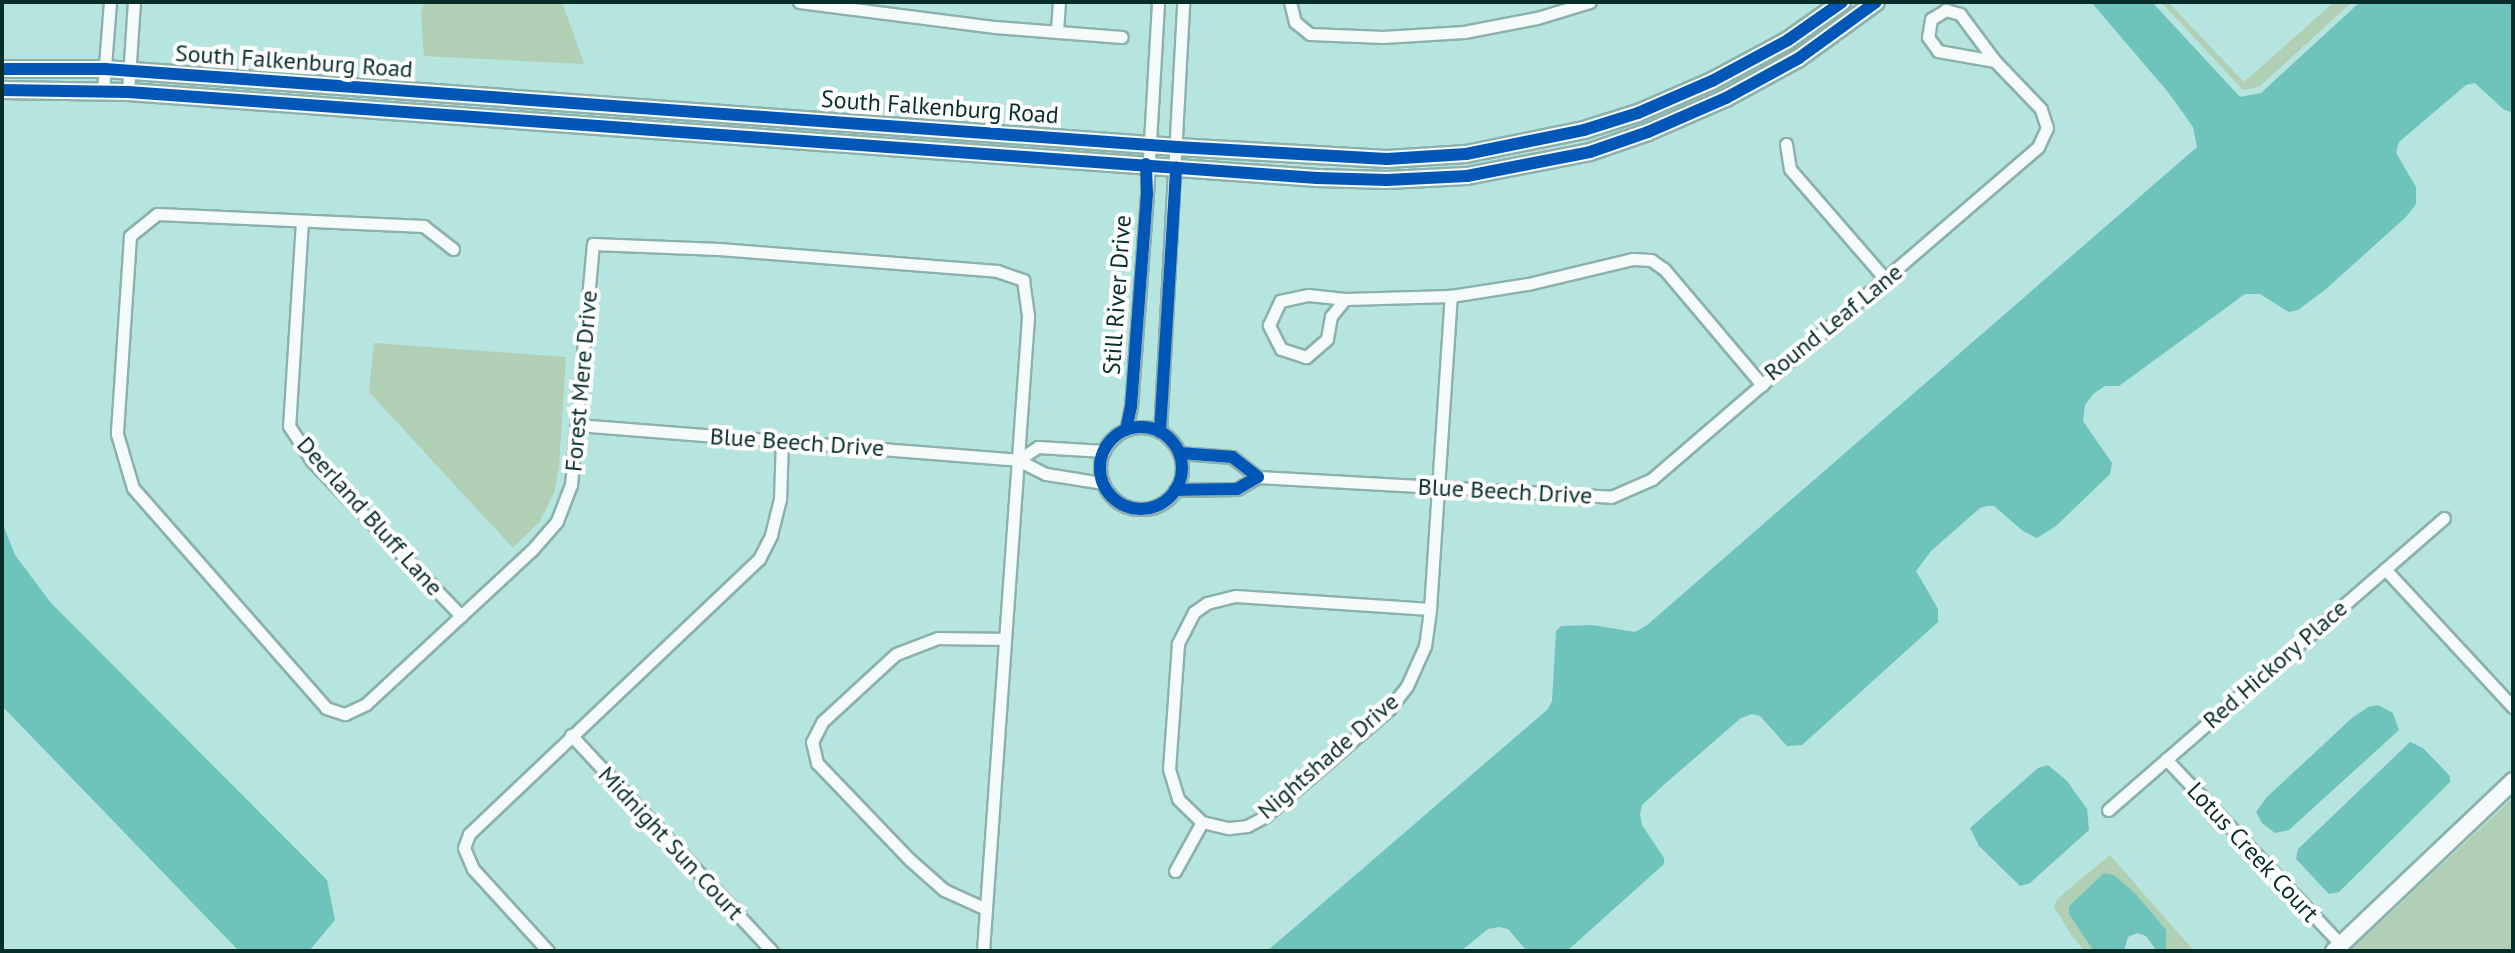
<!DOCTYPE html>
<html>
<head>
<meta charset="utf-8">
<style>
	body { margin:0 }
	#map { position:relative; width:2515px; height:953px; overflow:hidden; background:#b6e4de; font-family:"PT Sans",sans-serif }
	div>[style] { position:absolute }
	.green>* { inset:0; background:#b1cfb4 }
	.water>* { inset:0; background:#6ec4ba }
	.roads { filter:drop-shadow(2px 0 #8cb1ac) drop-shadow(-2px 0 #8cb1ac) drop-shadow(0 2px #8cb1ac) drop-shadow(0 -2px #8cb1ac) }
	.street>* { height:11px; margin:-5.5px; padding:0 5.5px; transform-origin:5.5px; border-radius:5.5px; background:#f4fbfa }
	.street>.ring { margin:-5.5px; padding:0; box-sizing:content-box; background:none; border:11px solid #f4fbfa; border-radius:50% }
	.secondary>* { height:16px; margin:-8px; padding:0 8px; transform-origin:8px; border-radius:8px; background:#f4fbfa }
	.cycleway>* { height:12px; margin:-6px; padding:0 6px; transform-origin:6px; border-radius:6px; background:#0057b8 }
	.cycleway>.ring { margin:-6px; padding:0; box-sizing:content-box; background:none; border:12px solid #0057b8; border-radius:50% }
	span { translate:-50% -50%; white-space:nowrap; text-align:center; line-height:1.15; -webkit-text-stroke:8px #fff; paint-order:stroke }
	.street-label { font-size:24px; color:#082e2a }
	.frame { position:absolute; inset:0; border:4px solid #082e2a; pointer-events:none }
</style>
</head>
<body>
<div id="map">
	<div class="green">
		<i style="clip-path:polygon(425px 2px,562px 2px,584px 64px,424px 56px,421px 12px)"></i>
		<i style="clip-path:polygon(2161px 2px,2168px 2px,2244px 82px,2334px 2px,2352px 2px,2259px 87px,2243px 90px)"></i>
		<i style="clip-path:polygon(374px 343px,566px 357px,559px 467px,554px 493px,540px 521px,513px 548px,369px 392px)"></i>
		<i style="clip-path:polygon(2513px 798px,2513px 951px,2350px 951px,2432px 874px)"></i>
		<i style="clip-path:polygon(2110px 855px,2194px 951px,2161px 951px,2166px 949px,2166px 930px,2136px 894px,2114px 875px,2104px 873px,2069px 906px,2076px 924px,2096px 951px,2085px 951px,2072px 936px,2054px 907px,2058px 898px)"></i>
	</div>
	<div class="water">
		<i style="clip-path:polygon(2091px 2px,2152px 2px,2240px 97px,2261px 93px,2360px 2px,2513px 2px,2513px 113px,2503px 109px,2475px 83px,2466px 85px,2399px 142px,2396px 153px,2416px 187px,2416px 204px,2406px 217px,2326px 289px,2298px 310px,2289px 312px,2260px 294px,2245px 294px,2119px 386px,2105px 386px,2093px 394px,2085px 405px,2083px 421px,2112px 463px,2110px 474px,2056px 526px,2037px 538px,2023px 531px,1994px 506px,1987px 506px,1980px 508px,1931px 551px,1916px 571px,1938px 609px,1938px 622px,1802px 745px,1787px 746px,1760px 716px,1752px 714px,1741px 718px,1667px 782px,1642px 805px,1640px 814px,1642px 825px,1664px 858px,1664px 864px,1567px 951px,1527px 951px,1508px 929px,1499px 927px,1488px 929px,1461px 951px,1267px 951px,1548px 709px,1552px 701px,1556px 631px,1561px 626px,1592px 625px,1635px 632px,1646px 626px,2197px 147px,2193px 127px,2168px 92px)"></i>
		<i style="clip-path:polygon(2px 522px,15px 555px,51px 603px,327px 880px,335px 920px,309px 951px,239px 951px,2px 706px)"></i>
		<i style="clip-path:polygon(2378px 705px,2393px 713px,2399px 730px,2289px 830px,2275px 833px,2262px 823px,2256px 812px,2267px 797px,2352px 718px,2368px 707px)"></i>
		<i style="clip-path:polygon(2410px 742px,2423px 748px,2450px 776px,2450px 782px,2339px 892px,2329px 894px,2296px 859px,2298px 849px)"></i>
		<i style="clip-path:polygon(2048px 765px,2067px 781px,2087px 809px,2089px 830px,2030px 883px,2020px 886px,1979px 846px,1970px 828px,2038px 768px)"></i>
		<i style="clip-path:polygon(2104px 873px,2114px 875px,2136px 894px,2166px 930px,2166px 949px,2157px 951px,2146px 936px,2137px 933px,2128px 937px,2124px 951px,2096px 951px,2091px 947px,2069px 914px,2069px 906px)"></i>
	</div>
	<div class="roads">
		<div class="street">
			<i style="left:799px;top:2px;width:198px;rotate:7.3deg"></i>
			<i style="left:995px;top:27px;width:127px;rotate:4.5deg"></i>
			<i style="left:1290px;top:2px;width:21px;rotate:76deg"></i>
			<i style="left:1295px;top:22px;width:19px;rotate:39deg"></i>
			<i style="left:1310px;top:34px;width:73px;rotate:2.4deg"></i>
			<i style="left:1383px;top:37px;width:81px;rotate:-3.5deg"></i>
			<i style="left:1464px;top:32px;width:74px;rotate:-10.9deg"></i>
			<i style="left:1537px;top:18px;width:55px;rotate:-16.8deg"></i>
			<i style="left:1057px;top:30px;width:28px;rotate:-86deg"></i>
			<i style="left:103px;top:91px;width:89px;rotate:-85.5deg"></i>
			<i style="left:128px;top:92px;width:90px;rotate:-86.2deg"></i>
			<i style="left:1786px;top:144px;width:25px;rotate:81deg"></i>
			<i style="left:1790px;top:169px;width:147px;rotate:49.1deg"></i>
			<i style="left:302px;top:221px;width:205px;rotate:93.6deg"></i>
			<i style="left:289px;top:426px;width:42px;rotate:56.7deg"></i>
			<i style="left:312px;top:461px;width:215px;rotate:46.1deg"></i>
			<i style="left:453px;top:249px;width:37px;rotate:-142deg"></i>
			<i style="left:424px;top:226px;width:267px;rotate:-177.4deg"></i>
			<i style="left:157px;top:214px;width:35px;rotate:141deg"></i>
			<i style="left:130px;top:236px;width:198px;rotate:93.8deg"></i>
			<i style="left:117px;top:434px;width:56px;rotate:73.5deg"></i>
			<i style="left:133px;top:488px;width:293px;rotate:48.7deg"></i>
			<i style="left:326px;top:708px;width:20px;rotate:18deg"></i>
			<i style="left:345px;top:714px;width:23px;rotate:-25deg"></i>
			<i style="left:366px;top:704px;width:226px;rotate:-42.9deg"></i>
			<i style="left:532px;top:550px;width:38px;rotate:-49deg"></i>
			<i style="left:557px;top:521px;width:39px;rotate:-69deg"></i>
			<i style="left:571px;top:485px;width:242px;rotate:-84.8deg"></i>
			<i style="left:593px;top:244px;width:126px;rotate:2.3deg"></i>
			<i style="left:719px;top:249px;width:279px;rotate:4.5deg"></i>
			<i style="left:997px;top:271px;width:28px;rotate:19deg"></i>
			<i style="left:1023px;top:280px;width:37px;rotate:82deg"></i>
			<i style="left:1028px;top:317px;width:636px;rotate:94.06deg"></i>
			<i style="left:1345px;top:299px;width:22px;rotate:129deg"></i>
			<i style="left:1331px;top:316px;width:23px;rotate:100deg"></i>
			<i style="left:1327px;top:339px;width:28px;rotate:139deg"></i>
			<i style="left:1306px;top:357px;width:26px;rotate:-162deg"></i>
			<i style="left:1281px;top:349px;width:27px;rotate:-117deg"></i>
			<i style="left:1269px;top:325px;width:26px;rotate:-65deg"></i>
			<i style="left:1280px;top:301px;width:29px;rotate:-12deg"></i>
			<i style="left:1308px;top:295px;width:37px;rotate:6deg"></i>
			<i style="left:1345px;top:299px;width:106px;rotate:-1.6deg"></i>
			<i style="left:1451px;top:296px;width:78px;rotate:-8.9deg"></i>
			<i style="left:1528px;top:284px;width:108px;rotate:-13.4deg"></i>
			<i style="left:1633px;top:259px;width:18px;rotate:3deg"></i>
			<i style="left:1651px;top:260px;width:16px;rotate:35deg"></i>
			<i style="left:1664px;top:269px;width:152px;rotate:49.8deg"></i>
			<i style="left:577px;top:425px;width:442px;rotate:4.5deg"></i>
			<i style="left:1018px;top:460px;width:31px;rotate:27deg"></i>
			<i style="left:1046px;top:474px;width:58px;rotate:9deg"></i>
			<i class="ring" style="left:1100px;top:427px;width:71px;height:71px"></i>
			<i style="left:1126px;top:430px;width:24px;rotate:-78deg"></i>
			<i style="left:1131px;top:407px;width:214px;rotate:-85.7deg"></i>
			<i style="left:1147px;top:194px;width:192px;rotate:-86.7deg"></i>
			<i style="left:1160px;top:432px;width:431px;rotate:-86.9deg"></i>
			<i style="left:1179px;top:453px;width:53px;rotate:4.3deg"></i>
			<i style="left:1232px;top:457px;width:33px;rotate:38deg"></i>
			<i style="left:1018px;top:460px;width:24px;rotate:-33deg"></i>
			<i style="left:1038px;top:447px;width:66px;rotate:3.5deg"></i>
			<i style="left:1175px;top:490px;width:62px;rotate:-0.9deg"></i>
			<i style="left:1237px;top:489px;width:24px;rotate:-30deg"></i>
			<i style="left:1258px;top:477px;width:354px;rotate:3.2deg"></i>
			<i style="left:1611px;top:497px;width:45px;rotate:-23.7deg"></i>
			<i style="left:1652px;top:479px;width:509px;rotate:-40.7deg"></i>
			<i style="left:2038px;top:147px;width:21px;rotate:-65deg"></i>
			<i style="left:2047px;top:128px;width:20px;rotate:-108deg"></i>
			<i style="left:2041px;top:109px;width:66px;rotate:-133.8deg"></i>
			<i style="left:1995px;top:61px;width:59px;rotate:-126.7deg"></i>
			<i style="left:1960px;top:14px;width:15px;rotate:-164deg"></i>
			<i style="left:1946px;top:10px;width:17px;rotate:149deg"></i>
			<i style="left:1931px;top:19px;width:18px;rotate:99deg"></i>
			<i style="left:1928px;top:37px;width:17px;rotate:54deg"></i>
			<i style="left:1938px;top:51px;width:58px;rotate:10deg"></i>
			<i style="left:2385px;top:569px;width:188px;rotate:47.2deg"></i>
			<i style="left:1430px;top:609px;width:195px;rotate:-176.2deg"></i>
			<i style="left:1235px;top:596px;width:29px;rotate:166deg"></i>
			<i style="left:1207px;top:603px;width:16px;rotate:145deg"></i>
			<i style="left:1194px;top:612px;width:36px;rotate:117deg"></i>
			<i style="left:1178px;top:644px;width:125px;rotate:94.1deg"></i>
			<i style="left:1169px;top:769px;width:31px;rotate:73deg"></i>
			<i style="left:1178px;top:799px;width:33px;rotate:44deg"></i>
			<i style="left:1202px;top:822px;width:28px;rotate:13deg"></i>
			<i style="left:1229px;top:828px;width:18px;rotate:-6deg"></i>
			<i style="left:1247px;top:826px;width:19px;rotate:-28deg"></i>
			<i style="left:1264px;top:817px;width:165px;rotate:-40.8deg"></i>
			<i style="left:1389px;top:709px;width:29px;rotate:-52deg"></i>
			<i style="left:1407px;top:686px;width:44px;rotate:-65.8deg"></i>
			<i style="left:1425px;top:646px;width:37px;rotate:-82deg"></i>
			<i style="left:1430px;top:609px;width:314px;rotate:-86.2deg"></i>
			<i style="left:571px;top:735px;width:295px;rotate:47.1deg"></i>
			<i style="left:2166px;top:759px;width:255px;rotate:46.7deg"></i>
			<i style="left:2108px;top:810px;width:445px;rotate:-41deg"></i>
			<i style="left:1175px;top:871px;width:56px;rotate:-61.1deg"></i>
			<i style="left:986px;top:909px;width:46px;rotate:-155.7deg"></i>
			<i style="left:944px;top:890px;width:45px;rotate:-138.6deg"></i>
			<i style="left:910px;top:860px;width:134px;rotate:-133.8deg"></i>
			<i style="left:817px;top:763px;width:22px;rotate:-103deg"></i>
			<i style="left:812px;top:742px;width:22px;rotate:-63deg"></i>
			<i style="left:822px;top:722px;width:100px;rotate:-42.6deg"></i>
			<i style="left:896px;top:654px;width:45px;rotate:-20.9deg"></i>
			<i style="left:938px;top:638px;width:66px;rotate:0.9deg"></i>
			<i style="left:548px;top:951px;width:111px;rotate:-132.4deg"></i>
			<i style="left:473px;top:869px;width:23px;rotate:-113deg"></i>
			<i style="left:464px;top:848px;width:15px;rotate:-70deg"></i>
			<i style="left:469px;top:834px;width:400px;rotate:-43.5deg"></i>
			<i style="left:759px;top:559px;width:27px;rotate:-63deg"></i>
			<i style="left:771px;top:535px;width:36px;rotate:-76deg"></i>
			<i style="left:780px;top:500px;width:59px;rotate:-88.1deg"></i>
		</div>
		<div class="secondary">
			<i style="left:2px;top:69px;width:103px"></i>
			<i style="left:105px;top:69px;width:1075px;rotate:4.16deg"></i>
			<i style="left:1177px;top:147px;width:210px;rotate:3.3deg"></i>
			<i style="left:1387px;top:159px;width:79px;rotate:-3.6deg"></i>
			<i style="left:1466px;top:154px;width:120px;rotate:-11.5deg"></i>
			<i style="left:1584px;top:130px;width:57px;rotate:-17.5deg"></i>
			<i style="left:1638px;top:113px;width:81px;rotate:-23.4deg"></i>
			<i style="left:1712px;top:81px;width:86px;rotate:-28.3deg"></i>
			<i style="left:1788px;top:40px;width:66px;rotate:-35.1deg"></i>
			<i style="left:2px;top:90px;width:126px;rotate:0.9deg"></i>
			<i style="left:128px;top:92px;width:1192px;rotate:4.14deg"></i>
			<i style="left:1317px;top:178px;width:70px;rotate:1.6deg"></i>
			<i style="left:1387px;top:180px;width:80px;rotate:-2.9deg"></i>
			<i style="left:1467px;top:176px;width:125px;rotate:-11deg"></i>
			<i style="left:1590px;top:152px;width:61px;rotate:-19deg"></i>
			<i style="left:1648px;top:132px;width:85px;rotate:-23.6deg"></i>
			<i style="left:1726px;top:98px;width:83px;rotate:-28.7deg"></i>
			<i style="left:1799px;top:58px;width:95px;rotate:-36deg"></i>
			<i style="left:2334px;top:951px;width:247px;rotate:-43.5deg"></i>
		</div>
	</div>
	<div class="cycleway">
		<i style="left:2px;top:69px;width:103px"></i>
		<i style="left:105px;top:69px;width:1075px;rotate:4.16deg"></i>
		<i style="left:1177px;top:147px;width:210px;rotate:3.3deg"></i>
		<i style="left:1387px;top:159px;width:79px;rotate:-3.6deg"></i>
		<i style="left:1466px;top:154px;width:120px;rotate:-11.5deg"></i>
		<i style="left:1584px;top:130px;width:57px;rotate:-17.5deg"></i>
		<i style="left:1638px;top:113px;width:81px;rotate:-23.4deg"></i>
		<i style="left:1712px;top:81px;width:86px;rotate:-28.3deg"></i>
		<i style="left:1788px;top:40px;width:66px;rotate:-35.1deg"></i>
		<i style="left:2px;top:90px;width:126px;rotate:0.9deg"></i>
		<i style="left:128px;top:92px;width:1192px;rotate:4.14deg"></i>
		<i style="left:1317px;top:178px;width:70px;rotate:1.6deg"></i>
		<i style="left:1387px;top:180px;width:80px;rotate:-2.9deg"></i>
		<i style="left:1467px;top:176px;width:125px;rotate:-11deg"></i>
		<i style="left:1590px;top:152px;width:61px;rotate:-19deg"></i>
		<i style="left:1648px;top:132px;width:85px;rotate:-23.6deg"></i>
		<i style="left:1726px;top:98px;width:83px;rotate:-28.7deg"></i>
		<i style="left:1799px;top:58px;width:95px;rotate:-36deg"></i>
		<i class="ring" style="left:1100px;top:427px;width:70px;height:70px"></i>
		<i style="left:1126px;top:430px;width:24px;rotate:-78deg"></i>
		<i style="left:1131px;top:407px;width:214px;rotate:-85.7deg"></i>
		<i style="left:1147px;top:194px;width:30px;rotate:-92deg"></i>
		<i style="left:1160px;top:432px;width:265px;rotate:-86.5deg"></i>
		<i style="left:1175px;top:490px;width:62px;rotate:-0.9deg"></i>
		<i style="left:1237px;top:489px;width:24px;rotate:-30deg"></i>
		<i style="left:1258px;top:477px;width:33px;rotate:-142deg"></i>
		<i style="left:1232px;top:457px;width:53px;rotate:-175.7deg"></i>
	</div>
	<div class="street-label">
		<span style="left:294px;top:61px;rotate:4deg">South Falkenburg Road</span>
		<span style="left:940px;top:107px;rotate:4deg">South Falkenburg Road</span>
		<span style="left:1117px;top:295px;rotate:-86deg">Still River Drive</span>
		<span style="left:1833px;top:322px;rotate:-39deg">Round Leaf Lane</span>
		<span style="left:581px;top:381px;rotate:-85deg">Forest Mere Drive</span>
		<span style="left:797px;top:442px;rotate:4deg">Blue Beech Drive</span>
		<span style="left:1505px;top:491px;rotate:3deg">Blue Beech Drive</span>
		<span style="left:370px;top:516px;rotate:48deg">Deerland Bluff Lane</span>
		<span style="left:2275px;top:664px;rotate:-41deg">Red Hickory Place</span>
		<span style="left:1328px;top:756px;rotate:-41deg">Nightshade Drive</span>
		<span style="left:671px;top:843px;rotate:47deg">Midnight Sun Court</span>
		<span style="left:2253px;top:852px;rotate:47deg">Lotus Creek Court</span>
	</div>
	<div class="frame"></div>
</div>
</body>
</html>
